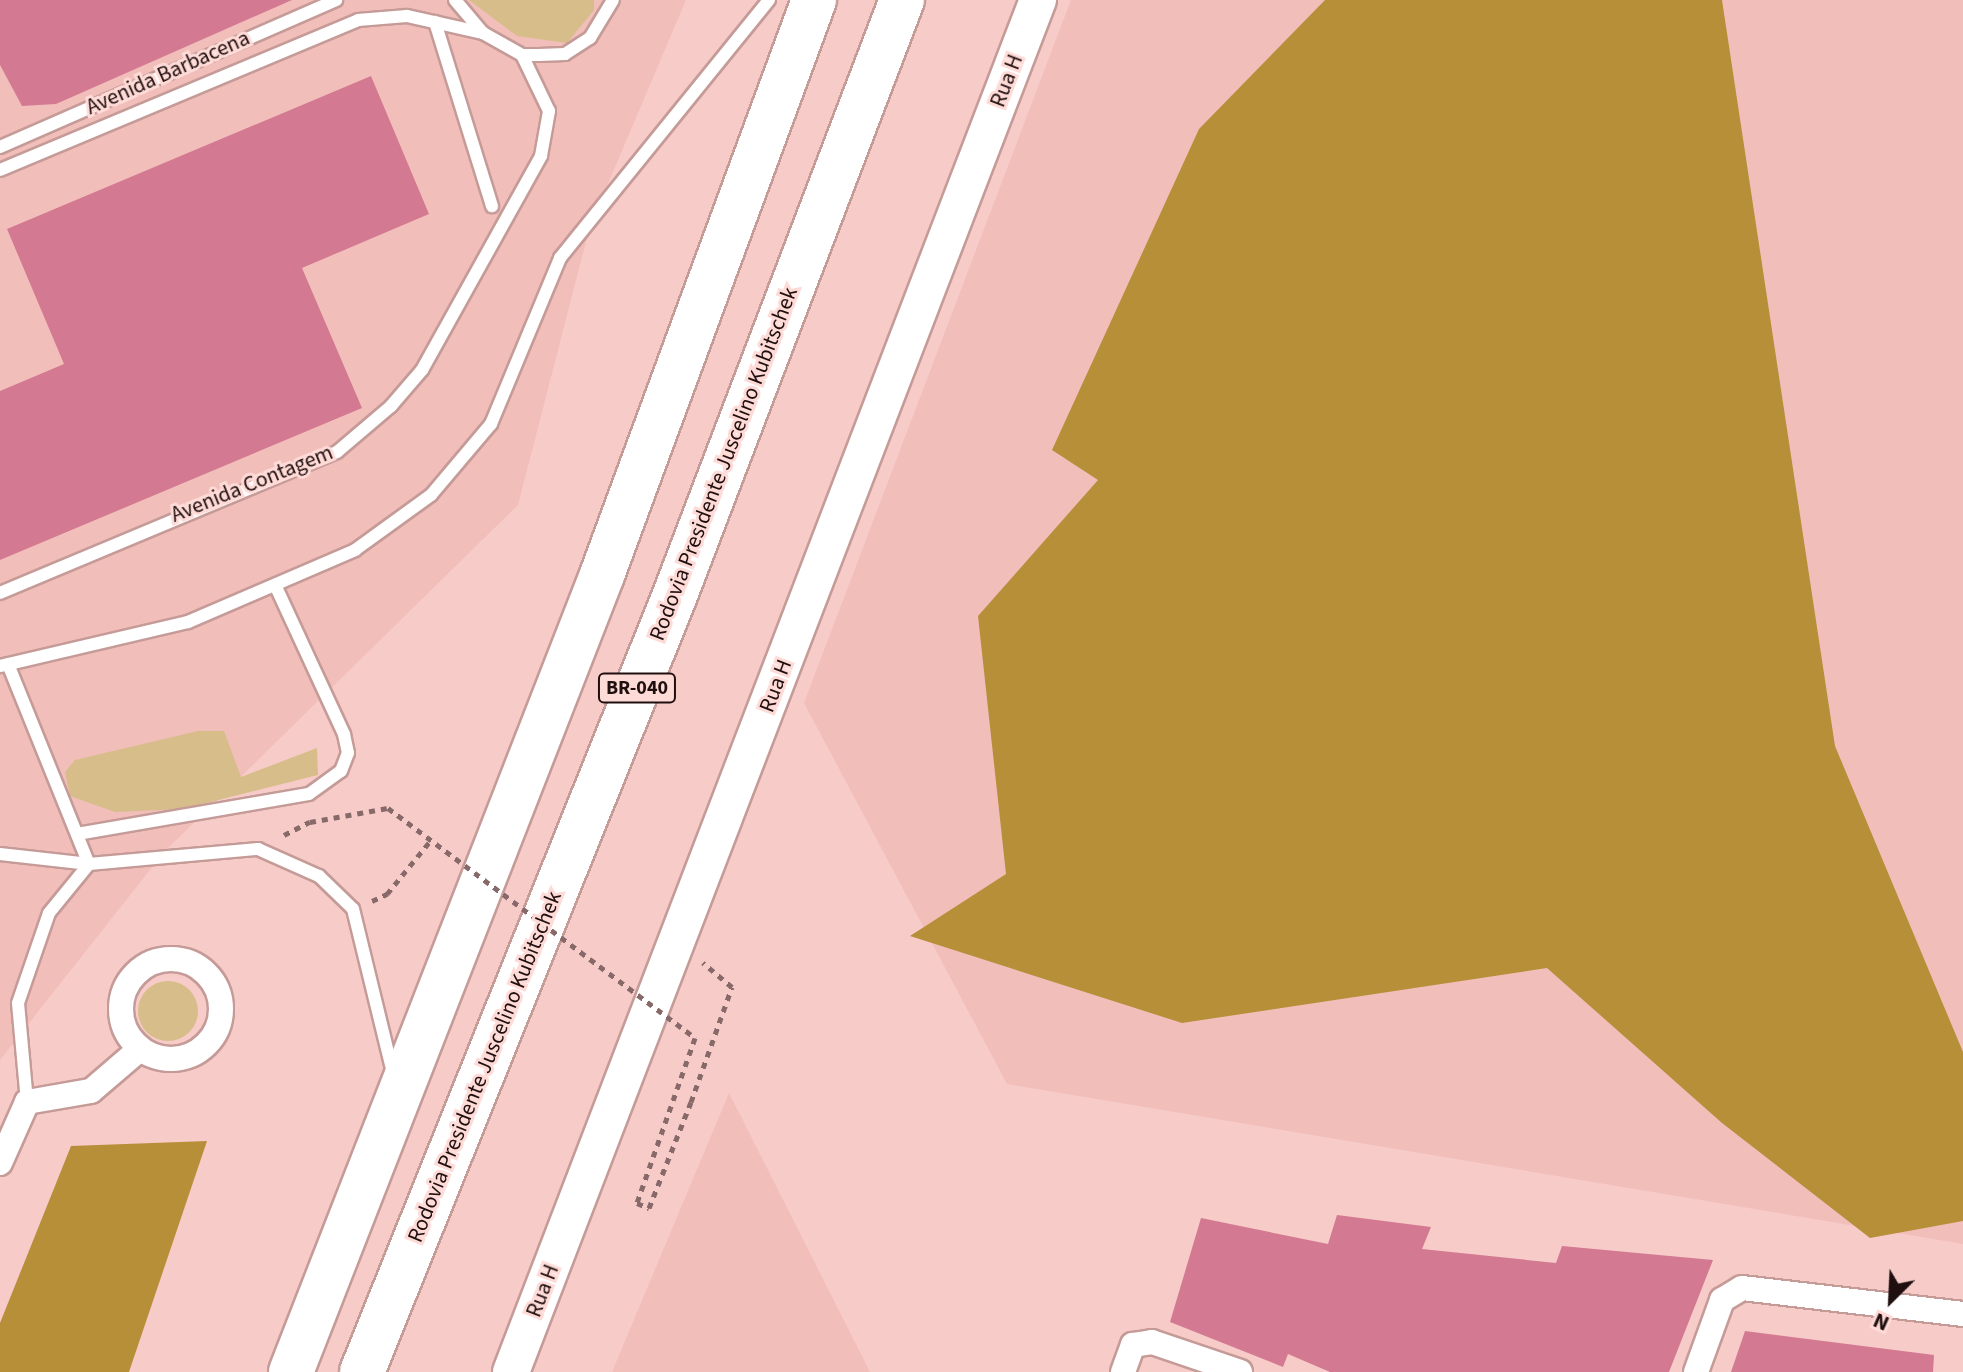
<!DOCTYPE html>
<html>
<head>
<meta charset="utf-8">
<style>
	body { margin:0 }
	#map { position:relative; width:1963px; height:1372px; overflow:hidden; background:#f7cbc8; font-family:"Source Sans 3",sans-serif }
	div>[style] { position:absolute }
	.built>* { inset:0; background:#f2beba }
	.green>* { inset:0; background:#d7bd8a }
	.round { border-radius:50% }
	.forest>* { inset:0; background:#b78f39 }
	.building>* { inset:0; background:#d37a92 }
	.path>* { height:5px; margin-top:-2.5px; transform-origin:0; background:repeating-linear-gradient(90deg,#866968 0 6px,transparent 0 12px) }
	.roads { filter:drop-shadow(2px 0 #c59b98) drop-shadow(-2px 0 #c59b98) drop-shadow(0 2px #c59b98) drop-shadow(0 -2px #c59b98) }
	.service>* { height:12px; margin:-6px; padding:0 6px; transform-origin:6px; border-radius:6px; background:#fff }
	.minor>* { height:24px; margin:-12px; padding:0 12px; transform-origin:12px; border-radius:12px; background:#fff }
	.minor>.ring { margin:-12px; padding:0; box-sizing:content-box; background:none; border:24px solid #fff; border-radius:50% }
	.secondary>* { height:36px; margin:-18px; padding:0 18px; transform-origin:18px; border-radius:18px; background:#fff }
	.motorway>* { height:44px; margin:-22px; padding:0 22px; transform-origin:22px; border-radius:22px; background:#fff }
	.path-bridge>* { height:5px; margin-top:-2.5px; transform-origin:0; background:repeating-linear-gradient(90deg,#866968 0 6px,transparent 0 12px) }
	span { translate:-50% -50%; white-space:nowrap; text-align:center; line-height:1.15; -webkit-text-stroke:6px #ffdbd8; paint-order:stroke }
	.shield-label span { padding:2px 6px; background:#ffdbd8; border:2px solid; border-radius:6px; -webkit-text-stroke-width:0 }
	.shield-label { font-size:20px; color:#1f100f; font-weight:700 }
	.street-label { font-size:22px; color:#1f100f }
	.north { position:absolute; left:1851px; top:1260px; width:80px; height:80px; -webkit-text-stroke:6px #ffdbd8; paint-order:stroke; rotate:204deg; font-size:22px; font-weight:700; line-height:32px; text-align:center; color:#1f100f }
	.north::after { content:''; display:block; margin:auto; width:28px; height:36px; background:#1f100f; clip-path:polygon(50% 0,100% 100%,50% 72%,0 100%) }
</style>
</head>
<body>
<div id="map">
	<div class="built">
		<i style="clip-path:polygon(0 0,686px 0,590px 226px,518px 505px,164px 852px,0 1060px)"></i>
		<i style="clip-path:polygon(1071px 0,1963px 0,1963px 1244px,1007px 1084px,804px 703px)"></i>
		<i style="clip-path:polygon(729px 1093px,870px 1372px,612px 1372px)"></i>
	</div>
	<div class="green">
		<i style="clip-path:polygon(469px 0,594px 0,594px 10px,567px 43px,517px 36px)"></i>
		<i style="clip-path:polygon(198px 731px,224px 731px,241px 777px,317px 748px,318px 775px,183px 809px,115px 812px,70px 796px,65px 772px,75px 760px)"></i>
		<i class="round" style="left:138px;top:981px;width:60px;height:60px"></i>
	</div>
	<div class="forest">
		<i style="clip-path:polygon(1325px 0,1722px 0,1835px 746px,1963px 1052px,1963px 1221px,1870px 1238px,1722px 1123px,1547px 968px,1182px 1023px,910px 936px,1006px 874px,978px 616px,1098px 480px,1052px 450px,1199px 129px)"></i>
		<i style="clip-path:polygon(207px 1141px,129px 1372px,0 1372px,0 1323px,71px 1146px)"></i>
	</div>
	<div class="building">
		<i style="clip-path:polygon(0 0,292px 0,56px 104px,22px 106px,0 65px)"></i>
		<i style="clip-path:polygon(371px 76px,429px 214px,302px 268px,362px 408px,0 560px,0 391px,64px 364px,7px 229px)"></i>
		<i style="clip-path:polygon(1337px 1215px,1431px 1227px,1422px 1249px,1556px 1263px,1562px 1246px,1713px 1260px,1669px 1372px,1330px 1372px,1288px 1354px,1283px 1367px,1170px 1322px,1201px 1218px,1328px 1244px)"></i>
		<i style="clip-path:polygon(1745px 1331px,1934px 1355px,1933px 1372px,1731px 1372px)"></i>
	</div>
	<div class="path">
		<i style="left:284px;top:835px;width:29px;rotate:-27deg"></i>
		<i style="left:372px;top:901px;width:17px;rotate:-25deg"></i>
		<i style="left:387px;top:894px;width:70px;rotate:-50.8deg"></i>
		<i style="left:691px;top:1102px;width:122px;rotate:-70.4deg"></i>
		<i style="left:732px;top:987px;width:38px;rotate:-140deg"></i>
	</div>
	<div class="roads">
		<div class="service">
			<i style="left:455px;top:0;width:43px;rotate:49.7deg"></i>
			<i style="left:483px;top:33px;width:45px;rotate:29.4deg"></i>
			<i style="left:522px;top:55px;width:17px"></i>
			<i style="left:539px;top:55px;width:26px;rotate:-2deg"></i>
			<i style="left:565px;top:54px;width:30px;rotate:-33deg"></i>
			<i style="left:590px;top:38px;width:44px;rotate:-58.8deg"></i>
			<i style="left:435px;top:22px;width:193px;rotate:72.8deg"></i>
			<i style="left:0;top:147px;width:367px;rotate:-23.6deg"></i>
			<i style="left:0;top:170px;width:388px;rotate:-22.7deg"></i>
			<i style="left:358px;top:20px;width:49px;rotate:-4.7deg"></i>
			<i style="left:407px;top:16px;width:78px;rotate:12.6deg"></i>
			<i style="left:0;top:593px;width:365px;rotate:-22.7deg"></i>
			<i style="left:337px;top:452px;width:71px;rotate:-40.4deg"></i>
			<i style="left:391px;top:406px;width:48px;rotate:-49.3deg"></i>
			<i style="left:422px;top:370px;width:245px;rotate:-60.9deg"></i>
			<i style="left:541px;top:156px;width:46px;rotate:-79.9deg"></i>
			<i style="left:549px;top:111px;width:62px;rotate:-115.7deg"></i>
			<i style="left:8px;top:664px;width:216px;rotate:68deg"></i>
			<i style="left:0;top:666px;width:193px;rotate:-13.2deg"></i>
			<i style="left:188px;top:622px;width:182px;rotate:-23.3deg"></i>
			<i style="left:355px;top:550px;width:94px;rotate:-35.9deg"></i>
			<i style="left:431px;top:495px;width:93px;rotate:-49.8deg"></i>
			<i style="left:491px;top:424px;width:180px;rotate:-67.4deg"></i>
			<i style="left:560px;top:258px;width:332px;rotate:-51deg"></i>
			<i style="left:77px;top:834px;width:235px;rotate:-9.8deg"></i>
			<i style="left:309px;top:794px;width:39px;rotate:-36deg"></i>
			<i style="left:341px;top:771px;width:19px;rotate:-69deg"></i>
			<i style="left:348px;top:753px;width:19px;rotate:-102deg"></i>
			<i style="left:344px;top:734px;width:164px;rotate:-114.8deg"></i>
			<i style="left:0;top:854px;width:90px;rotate:6.4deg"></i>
			<i style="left:89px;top:864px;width:170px;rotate:-5.1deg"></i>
			<i style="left:258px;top:849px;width:67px;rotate:23.9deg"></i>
			<i style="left:319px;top:876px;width:47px;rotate:44.1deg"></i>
			<i style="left:353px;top:909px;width:169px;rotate:76.3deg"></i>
			<i style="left:27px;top:1102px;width:99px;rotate:-95.2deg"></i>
			<i style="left:18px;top:1003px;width:95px;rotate:-71deg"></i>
			<i style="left:49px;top:913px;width:63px;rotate:-50.8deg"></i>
		</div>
		<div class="minor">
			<i class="ring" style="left:121px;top:959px;width:76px;height:76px"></i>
			<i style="left:0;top:1163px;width:67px;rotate:-66.1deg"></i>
			<i style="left:27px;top:1102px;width:65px;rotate:-9.8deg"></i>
			<i style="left:91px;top:1091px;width:65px;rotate:-40.6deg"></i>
			<i style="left:1123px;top:1372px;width:29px;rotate:-70deg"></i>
			<i style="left:1133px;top:1345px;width:19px;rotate:-9deg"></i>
			<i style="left:1152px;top:1342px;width:93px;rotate:18.8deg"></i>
			<i style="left:1696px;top:1372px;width:77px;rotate:-70.1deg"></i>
			<i style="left:1722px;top:1300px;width:23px;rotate:-31deg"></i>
			<i style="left:1742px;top:1288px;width:223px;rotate:6.7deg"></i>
		</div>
		<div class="secondary">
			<i style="left:511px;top:1372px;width:1470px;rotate:-68.99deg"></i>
		</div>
		<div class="motorway">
			<i style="left:291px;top:1372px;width:856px;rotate:-68.68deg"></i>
			<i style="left:602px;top:575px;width:613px;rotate:-69.76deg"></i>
			<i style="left:362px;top:1372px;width:838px;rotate:-68.06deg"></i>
			<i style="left:675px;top:595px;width:637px;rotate:-69.12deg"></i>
		</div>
	</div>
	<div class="path-bridge">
		<i style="left:310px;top:822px;width:79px;rotate:-10.2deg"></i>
		<i style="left:388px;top:808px;width:384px;rotate:36.8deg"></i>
		<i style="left:695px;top:1038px;width:175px;rotate:109.4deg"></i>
		<i style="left:637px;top:1203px;width:13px;rotate:23deg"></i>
		<i style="left:649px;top:1208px;width:114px;rotate:-68.4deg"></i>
	</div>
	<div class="shield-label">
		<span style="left:637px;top:688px">BR-040</span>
	</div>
	<div class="street-label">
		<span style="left:168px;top:73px;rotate:-24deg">Avenida Barbacena</span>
		<span style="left:1007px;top:81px;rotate:-69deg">Rua H</span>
		<span style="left:724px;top:464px;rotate:-69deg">Rodovia Presidente Juscelino Kubitschek</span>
		<span style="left:252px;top:484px;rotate:-22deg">Avenida Contagem</span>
		<span style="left:776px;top:686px;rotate:-69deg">Rua H</span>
		<span style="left:485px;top:1067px;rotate:-68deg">Rodovia Presidente Juscelino Kubitschek</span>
		<span style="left:543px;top:1291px;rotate:-69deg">Rua H</span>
	</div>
	<div class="north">N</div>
</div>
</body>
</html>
